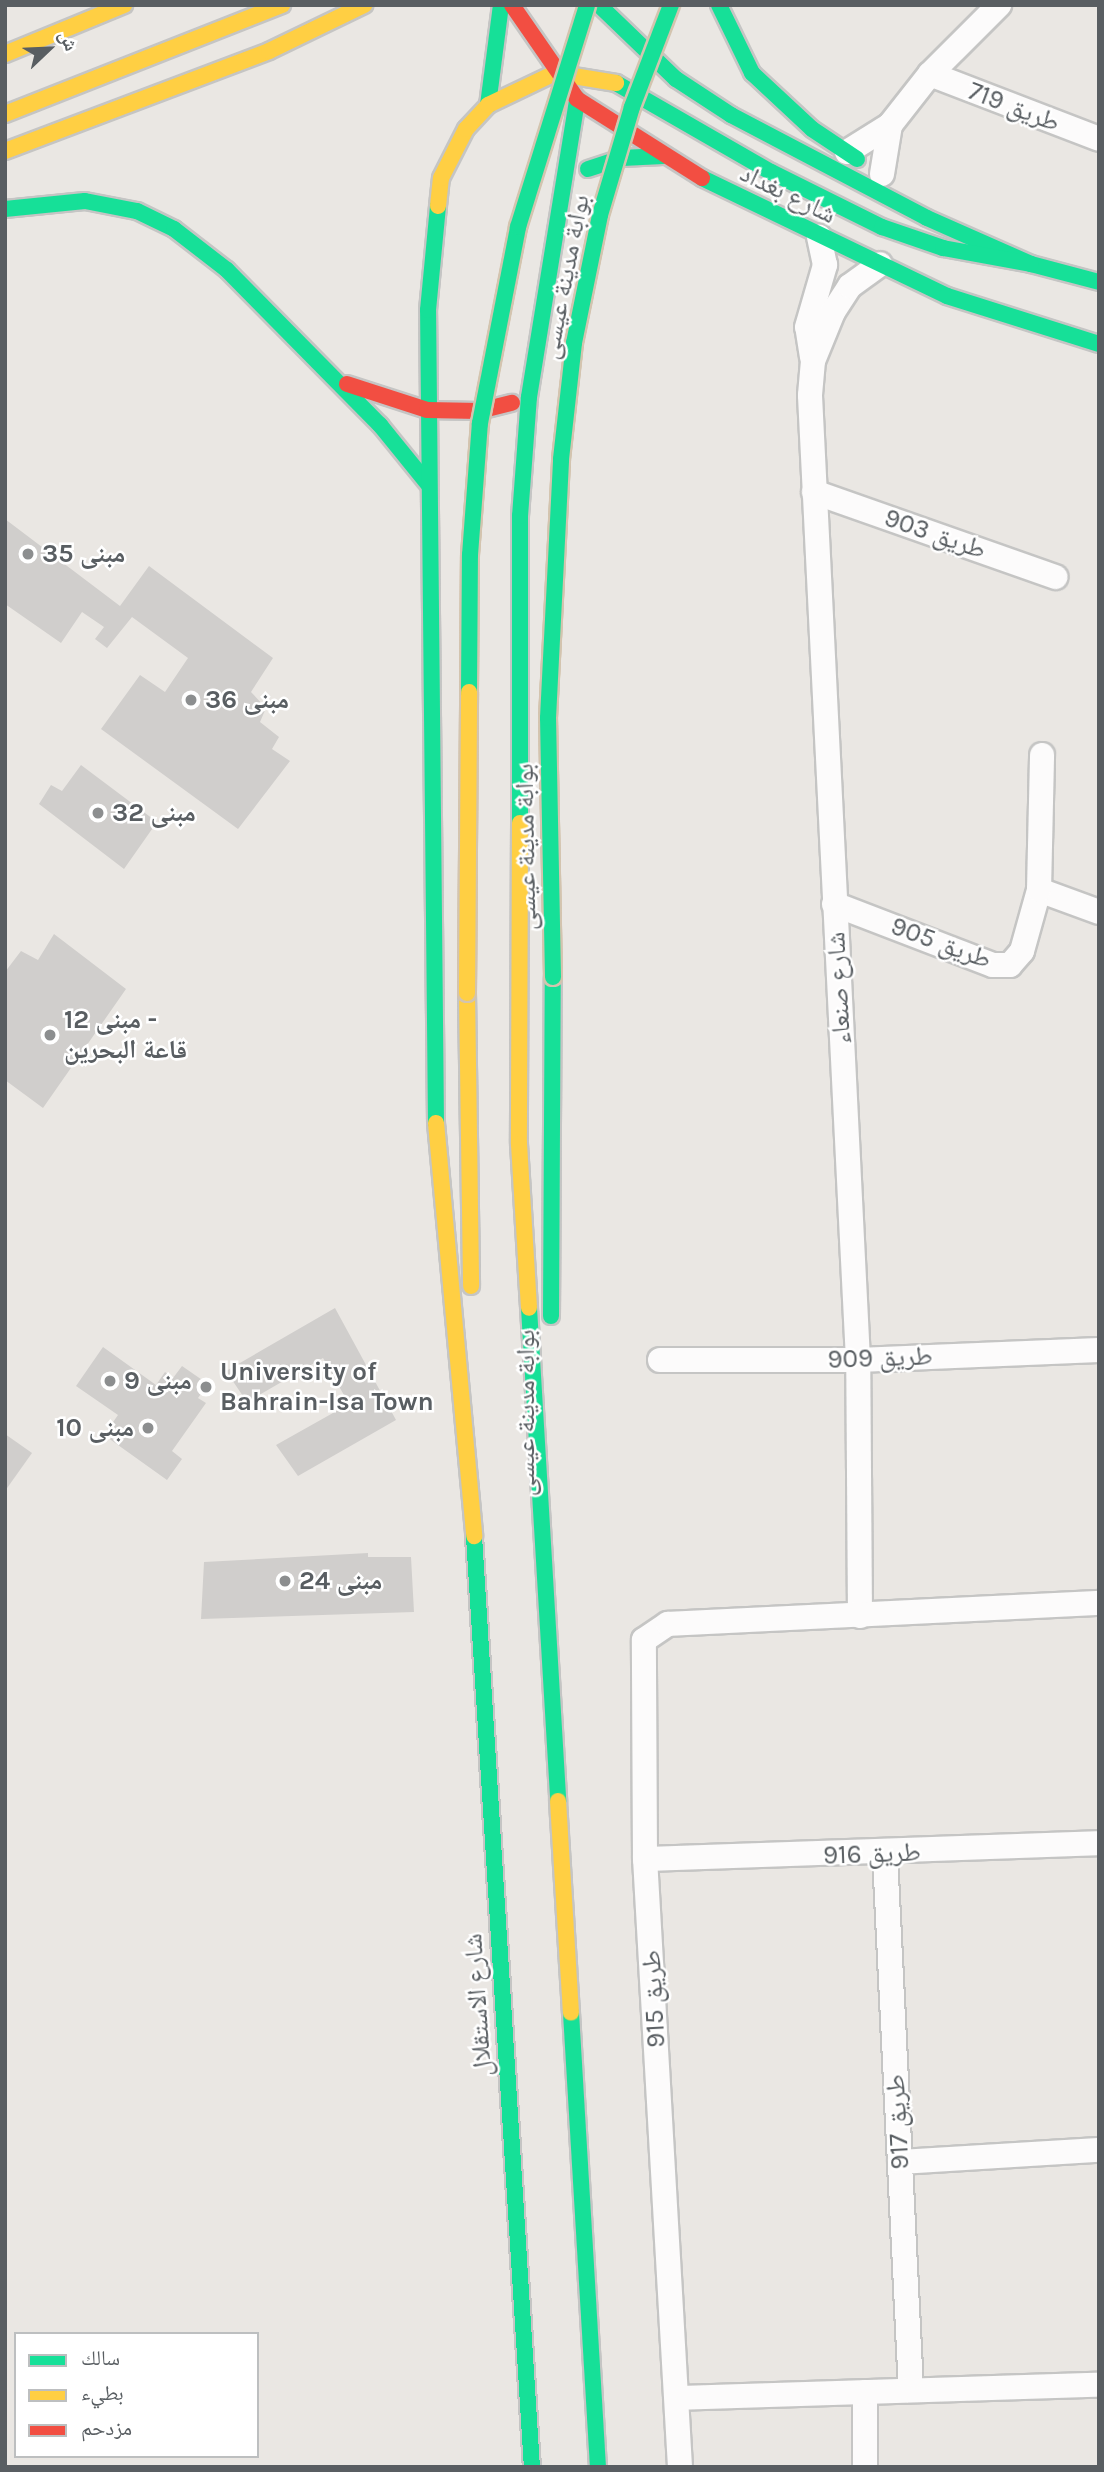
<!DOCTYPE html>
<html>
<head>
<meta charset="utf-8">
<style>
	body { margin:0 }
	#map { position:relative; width:1104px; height:2472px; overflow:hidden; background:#eae7e3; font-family:Karla,"Noto Naskh Arabic",sans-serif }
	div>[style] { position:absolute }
	.building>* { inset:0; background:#d0cecc }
	.roads { filter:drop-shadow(2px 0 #c5c5c4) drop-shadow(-2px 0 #c5c5c4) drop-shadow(0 2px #c5c5c4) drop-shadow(0 -2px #c5c5c4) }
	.street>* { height:24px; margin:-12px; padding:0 12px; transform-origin:12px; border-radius:12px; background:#fcfbfb }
	.fast>* { height:16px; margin:-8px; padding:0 8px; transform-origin:8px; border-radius:8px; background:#16e098 }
	.slow>* { height:16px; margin:-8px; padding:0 8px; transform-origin:8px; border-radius:8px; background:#ffcf43 }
	.jam>* { height:16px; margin:-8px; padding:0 8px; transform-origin:8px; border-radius:8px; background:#f24e42 }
	.bridges { filter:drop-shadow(2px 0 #d3c4af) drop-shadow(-2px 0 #d3c4af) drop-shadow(0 2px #d3c4af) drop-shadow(0 -2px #d3c4af) }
	.fast-bridge>* { height:16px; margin:-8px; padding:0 8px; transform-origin:8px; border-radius:8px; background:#16e098 }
	.slow-bridge>* { height:16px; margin:-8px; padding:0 8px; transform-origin:8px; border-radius:8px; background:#ffcf43 }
	.dots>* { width:19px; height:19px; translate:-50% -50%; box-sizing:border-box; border:4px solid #fff; border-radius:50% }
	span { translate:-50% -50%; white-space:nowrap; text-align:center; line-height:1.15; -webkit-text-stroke:5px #fff; paint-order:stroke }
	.street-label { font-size:26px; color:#595e62 }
	.poi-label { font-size:26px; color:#595e62; font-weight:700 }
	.left { translate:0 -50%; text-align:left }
	.right { translate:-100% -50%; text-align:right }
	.frame { position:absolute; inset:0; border:7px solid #595e62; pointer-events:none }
	.legend { position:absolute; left:14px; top:2332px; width:245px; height:126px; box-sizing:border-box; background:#fff; border:2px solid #bdbfc0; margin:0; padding:9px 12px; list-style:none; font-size:21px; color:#595e62 }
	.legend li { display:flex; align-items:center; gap:14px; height:35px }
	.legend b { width:35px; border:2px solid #bdbfc0 }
	.north { position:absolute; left:14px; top:14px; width:70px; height:70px; -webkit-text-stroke:5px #fff; paint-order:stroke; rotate:67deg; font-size:19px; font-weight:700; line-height:28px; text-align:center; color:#595e62 }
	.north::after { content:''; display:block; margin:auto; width:24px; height:32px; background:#595e62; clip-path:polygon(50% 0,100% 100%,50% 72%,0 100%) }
</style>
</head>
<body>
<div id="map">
	<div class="building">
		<i style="clip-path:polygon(5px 519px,120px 606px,149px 566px,273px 658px,251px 692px,266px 708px,260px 722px,279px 737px,272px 749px,290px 761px,238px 829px,101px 729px,140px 675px,165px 692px,188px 658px,132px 617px,107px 648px,95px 639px,104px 627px,82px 612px,61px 643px,5px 604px)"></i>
		<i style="clip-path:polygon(81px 765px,157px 822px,124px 869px,39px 804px,51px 785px,62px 791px)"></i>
		<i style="clip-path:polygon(54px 934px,126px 989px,43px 1108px,5px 1080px,5px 972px,21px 951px,38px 960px)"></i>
		<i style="clip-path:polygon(335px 1308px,396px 1420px,298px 1476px,276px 1445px,349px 1404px,323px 1358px,247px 1402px,226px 1371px)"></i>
		<i style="clip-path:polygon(103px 1347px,156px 1385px,165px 1372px,173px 1378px,182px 1366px,208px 1384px,198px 1398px,206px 1403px,172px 1451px,182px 1459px,167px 1480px,104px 1435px,118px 1415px,76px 1386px)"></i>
		<i style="clip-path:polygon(5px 1434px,32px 1453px,5px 1491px)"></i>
		<i style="clip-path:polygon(368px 1553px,368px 1557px,411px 1557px,414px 1612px,201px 1619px,204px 1562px)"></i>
	</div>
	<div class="roads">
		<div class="street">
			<i style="left:930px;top:74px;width:181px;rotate:21deg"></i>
			<i style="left:847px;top:152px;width:51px;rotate:-32.1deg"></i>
			<i style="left:890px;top:125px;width:65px;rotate:-51.9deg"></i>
			<i style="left:930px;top:74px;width:98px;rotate:-45deg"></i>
			<i style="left:882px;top:174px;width:50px;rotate:-80.7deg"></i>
			<i style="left:812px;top:357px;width:30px;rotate:-99deg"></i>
			<i style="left:807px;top:327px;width:65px;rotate:-73.8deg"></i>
			<i style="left:825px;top:265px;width:29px;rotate:-102deg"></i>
			<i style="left:814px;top:492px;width:256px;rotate:19.4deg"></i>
			<i style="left:1039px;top:890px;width:64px;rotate:20.1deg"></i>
			<i style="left:834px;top:904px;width:170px;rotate:21deg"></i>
			<i style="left:993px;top:965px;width:17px"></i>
			<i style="left:1010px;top:965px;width:18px;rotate:-49deg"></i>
			<i style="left:1022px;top:951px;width:63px;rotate:-74.4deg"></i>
			<i style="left:1039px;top:890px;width:135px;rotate:-88.7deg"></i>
			<i style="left:660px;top:1360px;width:198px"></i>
			<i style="left:858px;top:1360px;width:241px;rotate:-2.4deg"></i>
			<i style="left:860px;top:1616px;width:256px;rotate:-90.4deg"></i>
			<i style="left:858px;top:1360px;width:966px;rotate:-92.85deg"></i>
			<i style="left:810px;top:395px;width:34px;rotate:-85deg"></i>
			<i style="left:813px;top:361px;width:53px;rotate:-67.8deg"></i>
			<i style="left:833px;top:312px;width:31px;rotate:-57deg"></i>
			<i style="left:850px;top:286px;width:37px;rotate:-36deg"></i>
			<i style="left:885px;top:1855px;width:536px;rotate:87.22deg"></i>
			<i style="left:645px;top:1859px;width:454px;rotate:-2deg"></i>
			<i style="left:900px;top:2162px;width:199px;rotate:-3.5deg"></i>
			<i style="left:865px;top:2392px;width:75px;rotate:90deg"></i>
			<i style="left:677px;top:2398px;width:422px;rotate:-1.8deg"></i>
			<i style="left:680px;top:2467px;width:609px;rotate:-93.29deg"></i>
			<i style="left:645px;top:1859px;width:219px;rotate:-90.3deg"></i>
			<i style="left:644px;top:1640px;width:29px;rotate:-34deg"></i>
			<i style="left:668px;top:1624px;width:432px;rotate:-2.8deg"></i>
		</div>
		<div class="fast">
			<i style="left:599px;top:5px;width:107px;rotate:43.9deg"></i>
			<i style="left:676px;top:79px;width:66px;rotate:33.2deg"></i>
			<i style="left:731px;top:115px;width:221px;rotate:27.7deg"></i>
			<i style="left:927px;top:218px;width:114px;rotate:23.9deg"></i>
			<i style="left:1031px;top:264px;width:70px;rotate:14.8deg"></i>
			<i style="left:719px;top:5px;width:76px;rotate:64.1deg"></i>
			<i style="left:752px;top:73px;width:82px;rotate:43deg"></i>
			<i style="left:812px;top:129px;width:54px;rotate:33.7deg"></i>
			<i style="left:616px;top:83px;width:179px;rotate:29.9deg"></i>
			<i style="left:771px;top:172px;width:124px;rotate:26.4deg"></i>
			<i style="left:882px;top:227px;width:65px;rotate:19deg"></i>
			<i style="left:943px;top:248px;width:89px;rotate:10.3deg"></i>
			<i style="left:488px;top:105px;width:101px;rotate:-82.6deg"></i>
			<i style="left:588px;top:169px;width:36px;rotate:-18deg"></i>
			<i style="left:622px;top:158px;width:41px;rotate:-2.8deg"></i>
			<i style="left:702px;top:178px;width:272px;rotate:25.7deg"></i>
			<i style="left:947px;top:296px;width:159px;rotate:17.5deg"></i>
			<i style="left:5px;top:209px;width:80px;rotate:-5.7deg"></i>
			<i style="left:85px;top:201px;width:53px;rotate:10.9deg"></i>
			<i style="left:137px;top:211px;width:41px;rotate:25.9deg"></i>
			<i style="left:174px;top:229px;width:67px;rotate:37.7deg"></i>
			<i style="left:227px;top:270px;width:218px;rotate:45.4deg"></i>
			<i style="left:380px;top:425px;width:76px;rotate:50.9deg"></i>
			<i style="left:520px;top:823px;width:307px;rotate:-90deg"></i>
			<i style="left:520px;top:516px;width:119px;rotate:-85.7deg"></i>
			<i style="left:529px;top:397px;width:302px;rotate:-80.8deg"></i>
			<i style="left:436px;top:1123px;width:813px;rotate:-90.56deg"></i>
			<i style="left:428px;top:310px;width:104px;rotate:-84.5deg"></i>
			<i style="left:529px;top:1308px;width:494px;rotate:86.6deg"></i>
			<i style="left:551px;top:1316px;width:339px;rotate:-89.7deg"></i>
			<i style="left:474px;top:1536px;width:933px;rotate:86.44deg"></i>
			<i style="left:571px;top:2013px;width:455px;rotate:86.6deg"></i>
		</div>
		<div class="slow">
			<i style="left:5px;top:54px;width:129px;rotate:-22.4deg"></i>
			<i style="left:5px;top:114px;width:298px;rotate:-21.5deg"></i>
			<i style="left:5px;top:151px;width:282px;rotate:-20.7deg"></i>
			<i style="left:269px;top:51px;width:106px;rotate:-25.8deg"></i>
			<i style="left:438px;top:206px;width:28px;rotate:-84deg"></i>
			<i style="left:441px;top:178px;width:55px;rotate:-63deg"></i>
			<i style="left:466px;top:129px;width:33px;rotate:-47deg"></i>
			<i style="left:488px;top:105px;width:74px;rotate:-25.5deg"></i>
			<i style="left:555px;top:73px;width:62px;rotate:9.3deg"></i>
			<i style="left:520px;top:823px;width:321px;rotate:90.2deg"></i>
			<i style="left:519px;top:1144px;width:164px;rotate:86.5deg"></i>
			<i style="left:467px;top:993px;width:293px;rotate:89.2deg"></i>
			<i style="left:436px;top:1123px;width:415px;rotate:84.7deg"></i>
			<i style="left:558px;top:1801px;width:212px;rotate:86.5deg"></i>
		</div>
		<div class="jam">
			<i style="left:512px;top:5px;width:114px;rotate:55.3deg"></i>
			<i style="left:577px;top:99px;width:148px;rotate:32.3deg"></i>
			<i style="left:347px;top:384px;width:84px;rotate:18deg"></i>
			<i style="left:427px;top:410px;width:52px;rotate:1.1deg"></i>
			<i style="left:479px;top:411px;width:34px;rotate:-14deg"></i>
		</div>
	</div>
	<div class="bridges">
		<div class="fast-bridge">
			<i style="left:469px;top:692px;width:137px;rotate:-89.6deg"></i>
			<i style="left:470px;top:555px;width:132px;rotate:-85.7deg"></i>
			<i style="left:480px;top:423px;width:200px;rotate:-79deg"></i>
			<i style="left:518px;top:227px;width:232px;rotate:-72.7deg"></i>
			<i style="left:553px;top:977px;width:259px;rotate:-91.1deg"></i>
			<i style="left:548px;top:718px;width:259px;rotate:-87.1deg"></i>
			<i style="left:561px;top:459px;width:117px;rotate:-83.6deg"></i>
			<i style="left:574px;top:343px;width:131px;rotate:-78.5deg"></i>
			<i style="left:600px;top:215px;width:113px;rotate:-73.5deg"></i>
			<i style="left:632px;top:107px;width:109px;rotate:-69.1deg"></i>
		</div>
		<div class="slow-bridge">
			<i style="left:467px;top:993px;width:301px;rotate:-89.6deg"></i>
		</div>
	</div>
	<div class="dots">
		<i style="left:28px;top:554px;background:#8c8e8f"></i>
		<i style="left:191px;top:700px;background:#8c8e8f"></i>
		<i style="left:98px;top:813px;background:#8c8e8f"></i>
		<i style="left:50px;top:1035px;background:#8c8e8f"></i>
		<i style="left:110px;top:1381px;background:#8c8e8f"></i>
		<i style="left:206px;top:1387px;background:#8c8e8f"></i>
		<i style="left:148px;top:1428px;background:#8c8e8f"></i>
		<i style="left:285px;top:1581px;background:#8c8e8f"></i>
	</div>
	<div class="street-label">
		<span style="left:1014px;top:107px;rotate:21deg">طريق 719</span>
		<span style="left:788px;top:194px;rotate:26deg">شارع بغداد</span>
		<span style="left:565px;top:277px;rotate:-79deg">بوابة مدينة عيسى</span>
		<span style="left:935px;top:534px;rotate:19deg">طريق 903</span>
		<span style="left:526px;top:847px;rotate:-91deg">بوابة مدينة عيسى</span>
		<span style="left:941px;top:943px;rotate:20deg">طريق 905</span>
		<span style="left:839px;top:988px;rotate:-93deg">شارع صنعاء</span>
		<span style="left:880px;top:1358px;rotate:-2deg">طريق 909</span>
		<span style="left:526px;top:1413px;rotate:-90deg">بوابة مدينة عيسى</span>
		<span style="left:872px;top:1854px;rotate:-2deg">طريق 916</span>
		<span style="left:654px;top:1999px;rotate:-93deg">طريق 915</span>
		<span style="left:478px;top:2005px;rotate:-94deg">شارع الاستقلال</span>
		<span style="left:898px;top:2122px;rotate:-93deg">طريق 917</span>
	</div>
	<div class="poi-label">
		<span class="left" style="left:42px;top:554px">مبنى 35</span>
		<span class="left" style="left:205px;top:700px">مبنى 36</span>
		<span class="left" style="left:112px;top:813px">مبنى 32</span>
		<span class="left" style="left:64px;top:1035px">مبنى 12 -<br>قاعة البحرين</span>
		<span class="left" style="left:220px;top:1387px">University of<br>Bahrain-Isa Town</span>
		<span class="left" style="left:124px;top:1381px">مبنى 9</span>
		<span class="right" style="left:134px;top:1428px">مبنى 10</span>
		<span class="left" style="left:299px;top:1581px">مبنى 24</span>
	</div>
	<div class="frame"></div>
	<ul class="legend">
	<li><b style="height:9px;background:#16e098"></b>سالك</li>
	<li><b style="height:9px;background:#ffcf43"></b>بطيء</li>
	<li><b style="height:9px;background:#f24e42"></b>مزدحم</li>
	</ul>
	<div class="north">ش</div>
</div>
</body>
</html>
